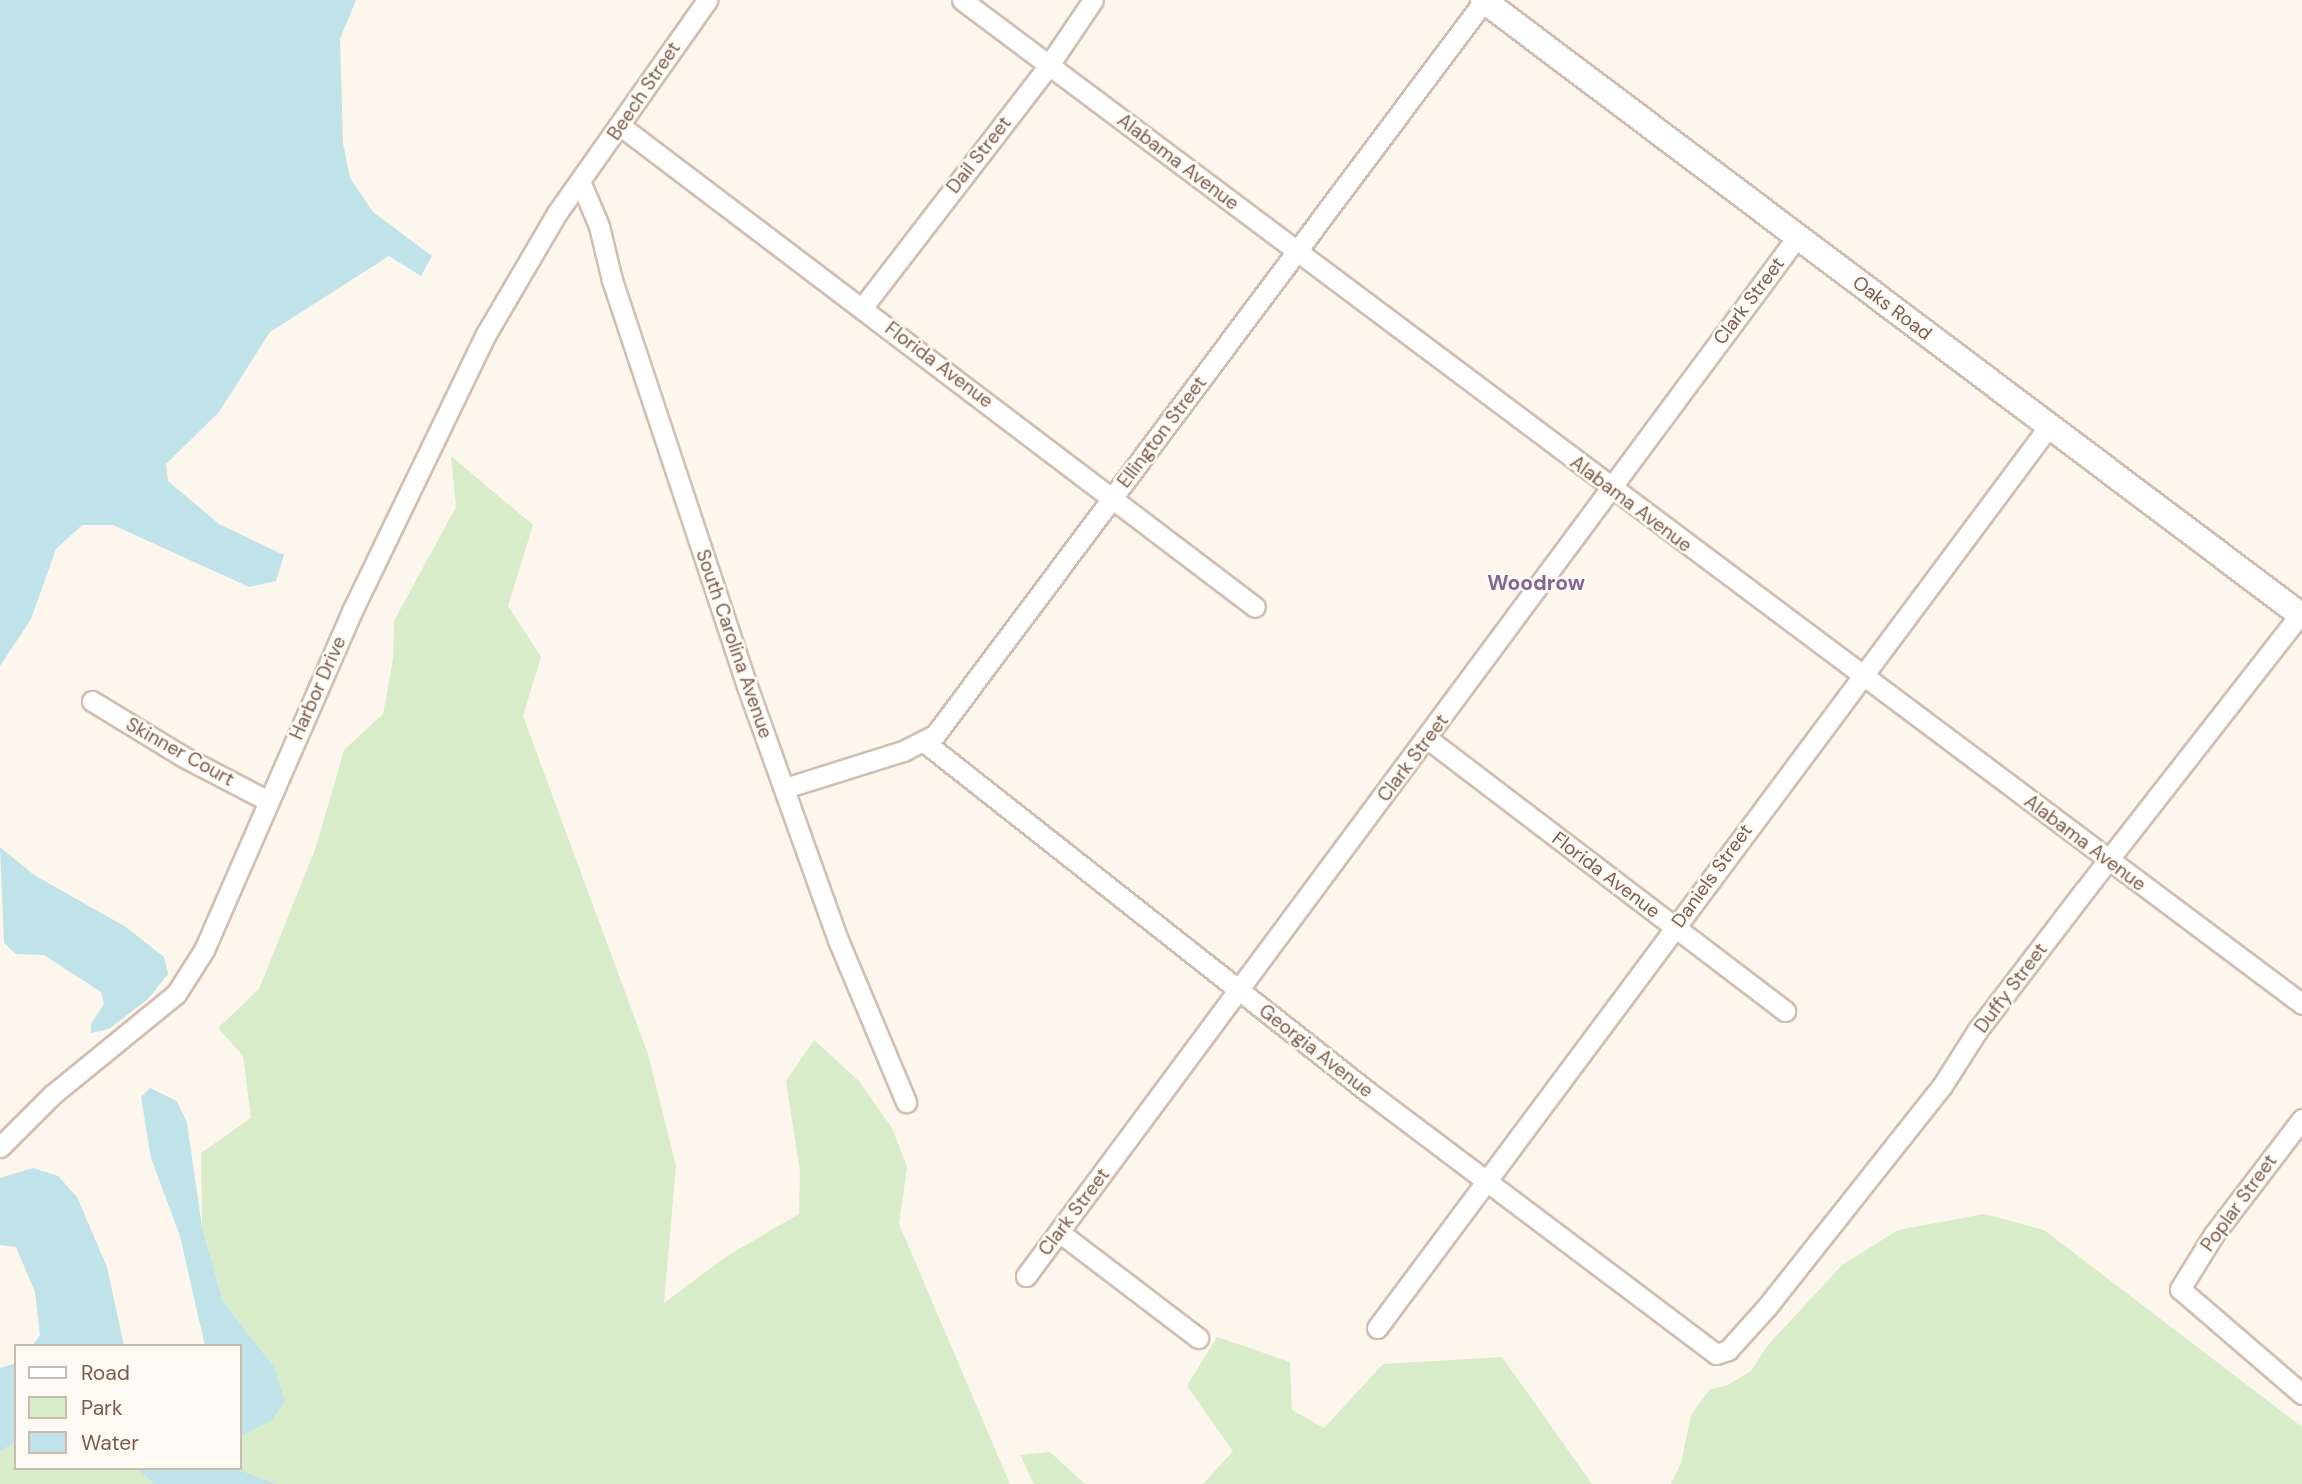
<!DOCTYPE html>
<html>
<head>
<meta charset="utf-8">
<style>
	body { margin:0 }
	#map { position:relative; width:2302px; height:1484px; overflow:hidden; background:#fdf6ec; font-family:"DM Sans",sans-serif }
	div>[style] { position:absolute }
	.green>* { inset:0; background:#d8ecc9 }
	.water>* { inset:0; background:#bfe3e8 }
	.roads { filter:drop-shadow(2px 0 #d1beb0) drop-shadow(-2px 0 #d1beb0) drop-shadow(0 2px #d1beb0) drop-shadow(0 -2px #d1beb0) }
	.minor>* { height:19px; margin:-9.5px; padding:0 9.5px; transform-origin:9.5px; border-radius:9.5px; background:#fff }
	.tertiary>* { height:24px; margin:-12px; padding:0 12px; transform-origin:12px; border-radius:12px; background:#fff }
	span { translate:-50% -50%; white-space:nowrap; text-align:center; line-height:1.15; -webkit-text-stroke:5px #fffaf3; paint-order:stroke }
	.street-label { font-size:19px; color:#7a5c4d }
	.neighbourhood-label { font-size:21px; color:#846695; font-weight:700 }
	.legend { position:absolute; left:14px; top:1344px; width:228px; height:126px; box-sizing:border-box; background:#fffaf3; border:2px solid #cabbb1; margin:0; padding:9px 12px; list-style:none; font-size:21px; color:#7a5c4d }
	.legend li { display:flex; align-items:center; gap:14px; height:35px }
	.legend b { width:35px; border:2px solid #cabbb1 }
</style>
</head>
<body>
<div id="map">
	<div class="green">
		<i style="clip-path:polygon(451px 456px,533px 525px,508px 606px,541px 657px,523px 716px,648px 1054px,676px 1166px,664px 1303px,727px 1256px,799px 1214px,800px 1172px,786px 1081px,814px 1040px,858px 1080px,892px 1128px,907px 1167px,899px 1224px,1010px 1484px,277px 1484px,234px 1468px,240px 1468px,240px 1437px,271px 1421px,274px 1367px,223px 1301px,202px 1227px,201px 1153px,251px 1118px,243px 1056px,218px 1028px,259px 989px,316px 847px,344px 750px,383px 714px,393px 659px,394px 621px,456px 507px)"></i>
		<i style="clip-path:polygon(1984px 1214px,2044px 1230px,2302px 1427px,2302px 1484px,1671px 1484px,1681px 1463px,1691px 1415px,1710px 1389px,1726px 1386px,1751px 1371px,1768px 1345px,1842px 1265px,1898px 1230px)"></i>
		<i style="clip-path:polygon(1217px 1337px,1290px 1362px,1292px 1410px,1324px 1428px,1383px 1364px,1502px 1357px,1592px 1484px,1203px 1484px,1233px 1451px,1187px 1386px)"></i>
		<i style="clip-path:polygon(16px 1442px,16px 1468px,136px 1468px,154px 1484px,0 1484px,0 1451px)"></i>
		<i style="clip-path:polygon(1050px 1452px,1085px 1484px,1034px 1484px,1020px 1455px)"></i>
	</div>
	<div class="water">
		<i style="clip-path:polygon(0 0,356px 0,340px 39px,343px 143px,350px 178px,373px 212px,432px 256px,421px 276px,389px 256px,270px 332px,219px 412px,166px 464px,168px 481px,219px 524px,284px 555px,276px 581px,249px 587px,113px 525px,82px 525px,56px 549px,31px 619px,0 666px)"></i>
		<i style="clip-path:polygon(0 847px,34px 875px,126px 927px,164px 957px,168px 974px,148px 999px,109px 1029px,91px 1033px,91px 1024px,104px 1004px,101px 992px,44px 955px,16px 954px,4px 943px)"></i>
		<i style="clip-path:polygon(150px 1088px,177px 1101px,187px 1123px,202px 1227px,223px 1301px,274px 1367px,285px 1401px,271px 1421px,240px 1437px,240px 1346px,205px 1346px,180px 1236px,151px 1158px,141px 1097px)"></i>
		<i style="clip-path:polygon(33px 1168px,58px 1176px,77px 1197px,107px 1267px,124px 1346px,32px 1346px,40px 1335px,35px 1292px,16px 1247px,0 1245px,0 1178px)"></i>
		<i style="clip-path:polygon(16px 1363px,16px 1442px,0 1451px,0 1368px)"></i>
		<i style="clip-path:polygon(136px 1468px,234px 1468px,277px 1484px,154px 1484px)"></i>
	</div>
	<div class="roads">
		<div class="minor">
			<i style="left:962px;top:0;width:1674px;rotate:36.84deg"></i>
			<i style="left:622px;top:127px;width:794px;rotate:37.17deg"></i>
			<i style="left:580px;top:181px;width:49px;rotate:67.1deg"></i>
			<i style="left:599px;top:226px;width:56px;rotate:76.5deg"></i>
			<i style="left:612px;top:280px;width:428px;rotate:71.6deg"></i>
			<i style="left:747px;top:686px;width:270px;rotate:70.3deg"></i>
			<i style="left:838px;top:940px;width:176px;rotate:67.2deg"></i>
			<i style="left:862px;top:308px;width:307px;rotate:-52.4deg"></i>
			<i style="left:1049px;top:65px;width:78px;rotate:-55.9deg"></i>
			<i style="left:92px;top:701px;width:105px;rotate:31.4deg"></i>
			<i style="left:182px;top:756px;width:97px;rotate:27.6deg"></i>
			<i style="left:1428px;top:739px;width:449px;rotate:37.3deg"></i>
			<i style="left:923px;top:741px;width:565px;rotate:38.25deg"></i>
			<i style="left:1367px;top:1091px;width:437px;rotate:37deg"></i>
			<i style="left:1716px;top:1354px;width:13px;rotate:-18deg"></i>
			<i style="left:1728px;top:1350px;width:57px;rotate:-47.9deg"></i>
			<i style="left:1766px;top:1308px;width:283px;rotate:-51.6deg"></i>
			<i style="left:1942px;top:1086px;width:65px;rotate:-57.5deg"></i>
			<i style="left:1977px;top:1031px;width:176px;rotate:-52.6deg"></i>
			<i style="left:2084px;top:891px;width:350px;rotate:-52deg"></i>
			<i style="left:785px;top:788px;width:124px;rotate:-17.4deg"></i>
			<i style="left:903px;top:751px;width:36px;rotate:-27deg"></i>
			<i style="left:935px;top:735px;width:917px;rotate:-53.21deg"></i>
			<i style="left:2302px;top:1119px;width:145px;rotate:127.4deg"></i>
			<i style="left:2214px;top:1234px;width:65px;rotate:121.7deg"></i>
			<i style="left:2180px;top:1289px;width:161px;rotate:40.7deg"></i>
			<i style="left:0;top:1147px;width:74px;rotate:-45deg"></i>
			<i style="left:52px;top:1095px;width:160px;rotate:-39.2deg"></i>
			<i style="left:176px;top:994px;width:52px;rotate:-57.5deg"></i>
			<i style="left:204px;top:950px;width:370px;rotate:-66.4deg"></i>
			<i style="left:352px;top:611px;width:308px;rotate:-64.2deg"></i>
			<i style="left:486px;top:334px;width:140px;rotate:-59.6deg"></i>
			<i style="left:557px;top:213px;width:261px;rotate:-54.8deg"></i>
			<i style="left:1059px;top:1232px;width:175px;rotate:37.3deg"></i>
			<i style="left:1026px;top:1276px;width:1294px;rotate:-53.42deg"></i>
			<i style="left:1377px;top:1328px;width:1125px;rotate:-53.31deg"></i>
		</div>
		<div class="tertiary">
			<i style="left:1483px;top:0;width:1025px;rotate:36.95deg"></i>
		</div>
	</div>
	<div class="street-label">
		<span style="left:644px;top:91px;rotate:-56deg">Beech Street</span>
		<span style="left:979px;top:155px;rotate:-52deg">Dail Street</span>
		<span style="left:1178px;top:162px;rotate:37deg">Alabama Avenue</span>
		<span style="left:1749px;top:301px;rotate:-53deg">Clark Street</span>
		<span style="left:1892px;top:308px;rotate:37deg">Oaks Road</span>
		<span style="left:939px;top:365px;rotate:37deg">Florida Avenue</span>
		<span style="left:1162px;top:432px;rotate:-53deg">Ellington Street</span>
		<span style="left:1631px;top:504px;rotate:37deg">Alabama Avenue</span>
		<span style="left:734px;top:644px;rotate:71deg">South Carolina Avenue</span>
		<span style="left:318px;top:688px;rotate:-66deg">Harbor Drive</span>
		<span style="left:180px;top:752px;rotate:29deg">Skinner Court</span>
		<span style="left:1413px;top:758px;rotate:-53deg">Clark Street</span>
		<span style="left:2085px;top:843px;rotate:37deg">Alabama Avenue</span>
		<span style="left:1606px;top:875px;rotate:37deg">Florida Avenue</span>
		<span style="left:1712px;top:876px;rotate:-54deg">Daniels Street</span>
		<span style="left:2011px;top:988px;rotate:-53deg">Duffy Street</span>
		<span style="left:1316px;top:1051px;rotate:38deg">Georgia Avenue</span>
		<span style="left:2239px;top:1203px;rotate:-54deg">Poplar Street</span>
		<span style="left:1074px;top:1212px;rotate:-53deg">Clark Street</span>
	</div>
	<div class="neighbourhood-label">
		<span style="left:1536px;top:583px">Woodrow</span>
	</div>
	<ul class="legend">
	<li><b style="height:9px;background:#fff"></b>Road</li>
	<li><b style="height:19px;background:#d8ecc9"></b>Park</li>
	<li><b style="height:19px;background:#bfe3e8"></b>Water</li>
	</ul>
</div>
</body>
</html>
